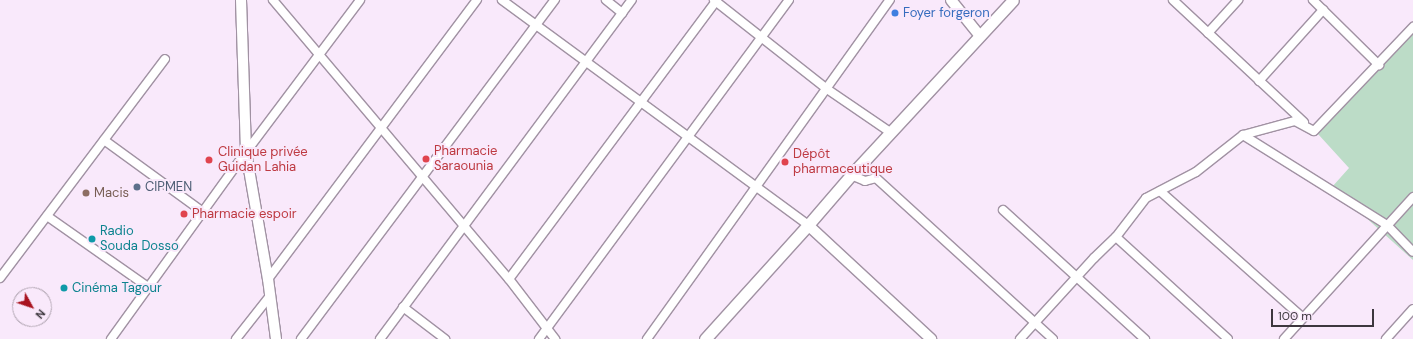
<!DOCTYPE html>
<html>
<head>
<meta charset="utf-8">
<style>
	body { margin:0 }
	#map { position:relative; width:1413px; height:339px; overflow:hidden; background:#f9e9fb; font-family:"DM Sans",sans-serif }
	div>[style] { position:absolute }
	.green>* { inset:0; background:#bcdcc7 }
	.roads { filter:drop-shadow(1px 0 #a192a3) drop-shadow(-1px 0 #a192a3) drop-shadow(0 1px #a192a3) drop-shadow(0 -1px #a192a3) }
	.minor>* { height:8px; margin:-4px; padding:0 4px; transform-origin:4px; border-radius:4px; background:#fff }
	.tertiary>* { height:10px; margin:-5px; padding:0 5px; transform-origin:5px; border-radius:5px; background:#fff }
	.secondary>* { height:11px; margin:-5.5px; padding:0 5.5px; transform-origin:5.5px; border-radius:5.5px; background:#fff }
	.dots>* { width:11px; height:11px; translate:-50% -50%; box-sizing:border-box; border:2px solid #f9e9fb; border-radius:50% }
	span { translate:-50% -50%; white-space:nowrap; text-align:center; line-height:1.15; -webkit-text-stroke:4px #f9e9fb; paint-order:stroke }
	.shop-label { font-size:13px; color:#366cbe }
	.left { translate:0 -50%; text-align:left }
	.health-label { font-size:13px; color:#be3a42 }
	.service-label { font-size:13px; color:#4e5e75 }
	.education-label { font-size:13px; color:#785e54 }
	.culture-label { font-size:13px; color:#0d838f }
	.north { position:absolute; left:12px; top:287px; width:40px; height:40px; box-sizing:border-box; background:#f9e9fb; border:1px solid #aea2af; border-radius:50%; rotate:130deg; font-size:11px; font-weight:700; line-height:16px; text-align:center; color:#3d373e }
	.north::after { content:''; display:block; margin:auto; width:14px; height:18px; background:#a91420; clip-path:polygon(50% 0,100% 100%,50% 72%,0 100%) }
	.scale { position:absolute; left:1271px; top:309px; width:103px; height:18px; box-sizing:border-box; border:2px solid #3d373e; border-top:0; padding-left:5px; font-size:12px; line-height:14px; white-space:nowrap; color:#3d373e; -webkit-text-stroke:3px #f9e9fb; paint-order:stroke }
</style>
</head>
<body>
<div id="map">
	<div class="green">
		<i style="clip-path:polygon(1413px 34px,1413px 260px,1332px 187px,1349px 168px,1318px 134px)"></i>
	</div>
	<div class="roads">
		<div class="minor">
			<i style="left:273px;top:0;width:365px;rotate:49.8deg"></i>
			<i style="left:509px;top:279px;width:76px;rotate:52.5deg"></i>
			<i style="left:502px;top:0;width:380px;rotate:36.3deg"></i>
			<i style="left:606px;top:0;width:21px;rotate:39deg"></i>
			<i style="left:714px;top:0;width:144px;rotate:38.2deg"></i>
			<i style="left:827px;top:89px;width:76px;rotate:34.3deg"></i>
			<i style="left:1173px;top:0;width:179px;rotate:43deg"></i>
			<i style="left:1313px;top:0;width:93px;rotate:44.6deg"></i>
			<i style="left:1208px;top:33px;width:45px;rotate:-47.7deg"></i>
			<i style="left:1259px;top:81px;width:96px;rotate:-48deg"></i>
			<i style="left:1314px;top:131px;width:144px;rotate:-46.4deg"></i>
			<i style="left:1243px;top:135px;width:170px;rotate:32deg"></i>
			<i style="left:1387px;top:225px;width:37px;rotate:46deg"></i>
			<i style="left:104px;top:140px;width:122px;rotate:36deg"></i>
			<i style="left:851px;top:175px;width:15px;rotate:23deg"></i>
			<i style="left:865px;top:181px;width:11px;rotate:-15deg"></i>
			<i style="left:876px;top:178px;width:239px;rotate:42.3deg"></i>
			<i style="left:1160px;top:191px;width:191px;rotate:41.6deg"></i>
			<i style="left:1003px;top:210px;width:192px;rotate:42.3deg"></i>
			<i style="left:47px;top:216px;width:123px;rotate:35.1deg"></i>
			<i style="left:1116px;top:237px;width:151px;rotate:42.3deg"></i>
			<i style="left:0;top:278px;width:274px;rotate:-53deg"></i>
			<i style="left:268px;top:279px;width:349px;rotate:-53.2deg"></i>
			<i style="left:509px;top:279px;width:348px;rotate:-53.3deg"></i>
			<i style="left:403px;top:307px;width:53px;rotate:37.3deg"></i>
			<i style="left:111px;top:339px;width:231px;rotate:-54.2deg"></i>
			<i style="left:246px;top:152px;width:190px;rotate:-53.1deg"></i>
			<i style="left:236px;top:339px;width:55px;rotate:-51.7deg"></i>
			<i style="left:301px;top:339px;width:424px;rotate:-53.2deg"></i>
			<i style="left:380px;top:339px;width:422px;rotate:-53.4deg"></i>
			<i style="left:539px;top:339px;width:421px;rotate:-53.6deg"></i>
			<i style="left:647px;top:339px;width:417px;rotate:-54.4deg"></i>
			<i style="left:1020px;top:339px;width:110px;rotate:-47.6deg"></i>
			<i style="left:1094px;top:258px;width:30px;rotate:-44deg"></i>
			<i style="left:1116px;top:237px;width:49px;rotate:-52.4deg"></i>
			<i style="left:1146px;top:198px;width:56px;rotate:-27.5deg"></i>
			<i style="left:1196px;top:172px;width:60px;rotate:-38.2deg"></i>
			<i style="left:1243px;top:135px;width:54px;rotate:-15.1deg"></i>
			<i style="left:1295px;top:121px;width:21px;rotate:28deg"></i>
			<i style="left:1284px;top:339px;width:192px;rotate:-47.7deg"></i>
			<i style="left:1386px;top:339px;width:40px;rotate:-48deg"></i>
		</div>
		<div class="tertiary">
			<i style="left:241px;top:0;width:152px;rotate:88.1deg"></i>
			<i style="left:246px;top:152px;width:129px;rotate:80.2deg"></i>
			<i style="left:268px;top:279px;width:61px;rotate:82.4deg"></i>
			<i style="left:951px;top:0;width:46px;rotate:51.1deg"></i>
			<i style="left:808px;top:225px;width:168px;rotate:42.8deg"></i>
		</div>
		<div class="secondary">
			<i style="left:705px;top:339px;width:154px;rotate:-47.9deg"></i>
			<i style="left:808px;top:225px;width:66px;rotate:-49.3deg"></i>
			<i style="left:851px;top:175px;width:238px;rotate:-47.2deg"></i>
		</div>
	</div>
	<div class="dots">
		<i style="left:895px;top:13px;background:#3f7fe0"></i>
		<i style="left:426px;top:159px;background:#e0444e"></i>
		<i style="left:209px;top:160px;background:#e0444e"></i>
		<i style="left:785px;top:162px;background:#e0444e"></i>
		<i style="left:137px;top:187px;background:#5c6f8a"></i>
		<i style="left:86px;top:193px;background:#8d6e63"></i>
		<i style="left:184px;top:214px;background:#e0444e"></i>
		<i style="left:92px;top:239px;background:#0f9aa8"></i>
		<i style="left:64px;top:288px;background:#0f9aa8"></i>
	</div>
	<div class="shop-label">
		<span class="left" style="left:903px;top:13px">Foyer forgeron</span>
	</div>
	<div class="health-label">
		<span class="left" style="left:434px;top:159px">Pharmacie<br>Saraounia</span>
		<span class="left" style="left:218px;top:160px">Clinique privée<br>Guidan Lahia</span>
		<span class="left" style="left:793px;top:162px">Dépôt<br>pharmaceutique</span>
		<span class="left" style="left:192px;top:214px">Pharmacie espoir</span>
	</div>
	<div class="service-label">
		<span class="left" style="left:145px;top:187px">CIPMEN</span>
	</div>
	<div class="education-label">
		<span class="left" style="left:94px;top:193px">Macis</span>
	</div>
	<div class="culture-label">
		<span class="left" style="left:100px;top:239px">Radio<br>Souda Dosso</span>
		<span class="left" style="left:72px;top:288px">Cinéma Tagour</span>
	</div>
	<div class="north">N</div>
	<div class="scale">100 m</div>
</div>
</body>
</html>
